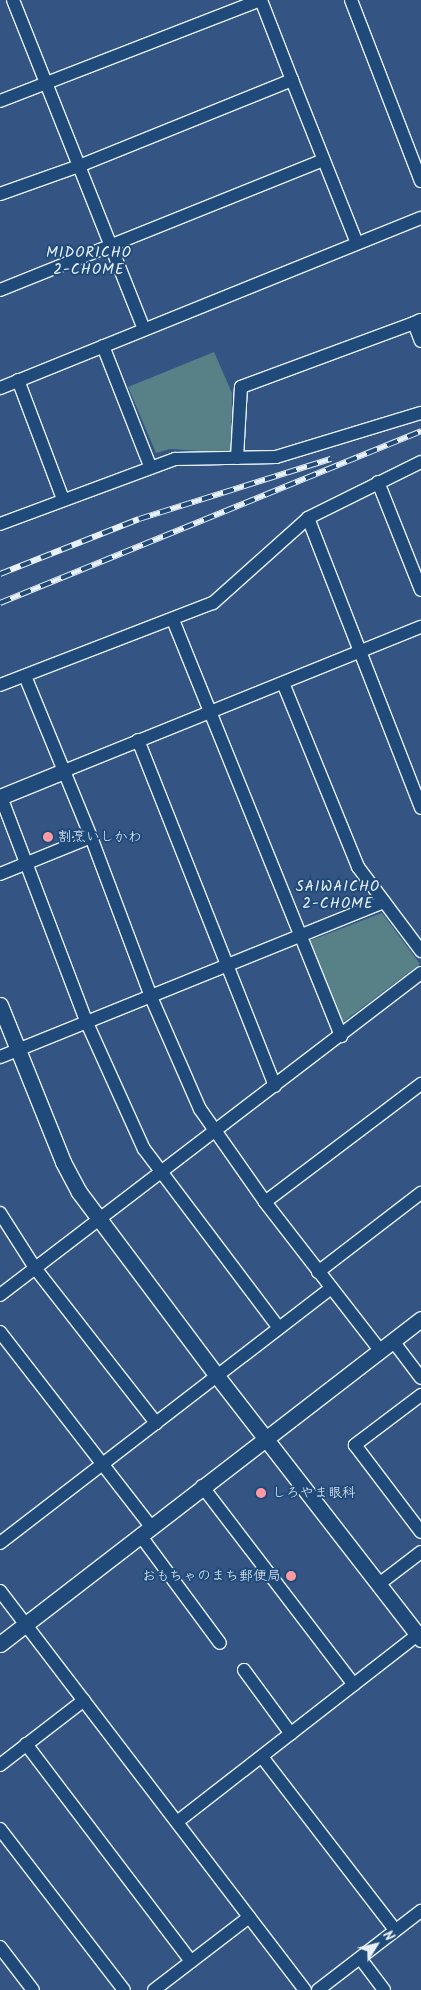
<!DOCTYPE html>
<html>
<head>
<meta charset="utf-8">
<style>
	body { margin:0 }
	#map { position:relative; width:421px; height:1990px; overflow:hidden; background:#345584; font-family:Kalam,"Klee One",sans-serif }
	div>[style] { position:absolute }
	.green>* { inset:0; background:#578087 }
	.roads { filter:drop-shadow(1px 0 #e8f1f8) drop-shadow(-1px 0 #e8f1f8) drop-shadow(0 1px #e8f1f8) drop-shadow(0 -1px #e8f1f8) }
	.minor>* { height:12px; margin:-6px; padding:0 6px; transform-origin:6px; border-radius:6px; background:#1f4a7a }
	.tertiary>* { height:15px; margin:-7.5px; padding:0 7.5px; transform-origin:7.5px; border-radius:7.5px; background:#1f4a7a }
	.rail>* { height:5.5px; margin-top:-2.75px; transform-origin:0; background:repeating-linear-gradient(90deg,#1f4a7a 0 11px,#e8f1f8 0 22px); box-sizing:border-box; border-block:1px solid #e8f1f8 }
	.dots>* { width:14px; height:14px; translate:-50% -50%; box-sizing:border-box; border:2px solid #1f4a7a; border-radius:50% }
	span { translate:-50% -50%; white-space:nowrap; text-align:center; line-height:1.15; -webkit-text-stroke:4px #1f4a7a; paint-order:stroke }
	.poi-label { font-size:14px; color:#e8f1f8 }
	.left { translate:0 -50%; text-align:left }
	.right { translate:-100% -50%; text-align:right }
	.neighbourhood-label { font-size:15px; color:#e8f1f8; letter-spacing:1px }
	.north { position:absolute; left:351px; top:1920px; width:50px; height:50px; -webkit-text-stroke:4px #1f4a7a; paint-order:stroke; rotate:54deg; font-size:14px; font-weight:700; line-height:20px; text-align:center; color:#e8f1f8 }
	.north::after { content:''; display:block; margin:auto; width:18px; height:22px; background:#e8f1f8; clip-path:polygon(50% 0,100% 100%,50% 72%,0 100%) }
</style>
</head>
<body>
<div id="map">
	<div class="green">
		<i style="clip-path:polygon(214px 352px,232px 393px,231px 453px,170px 449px,156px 453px,128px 387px)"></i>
		<i style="clip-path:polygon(382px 913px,420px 964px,343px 1022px,309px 941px)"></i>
	</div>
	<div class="roads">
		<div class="minor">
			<i style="left:13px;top:0;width:354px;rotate:68.3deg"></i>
			<i style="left:351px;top:0;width:194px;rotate:68.9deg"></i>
			<i style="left:292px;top:80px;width:175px;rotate:68.3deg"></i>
			<i style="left:0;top:101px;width:279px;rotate:-21.2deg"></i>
			<i style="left:0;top:194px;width:84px;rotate:-19.5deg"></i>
			<i style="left:79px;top:166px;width:230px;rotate:-22deg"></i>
			<i style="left:292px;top:80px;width:86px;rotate:-111.2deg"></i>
			<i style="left:0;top:290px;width:348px;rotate:-21.9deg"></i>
			<i style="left:420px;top:320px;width:7px;rotate:153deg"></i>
			<i style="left:414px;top:323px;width:19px;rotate:69deg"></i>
			<i style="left:103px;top:346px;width:129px;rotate:68.6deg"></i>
			<i style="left:18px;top:380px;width:127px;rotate:69.3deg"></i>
			<i style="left:0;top:388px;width:454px;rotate:-22deg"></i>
			<i style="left:237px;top:458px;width:71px;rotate:-86.8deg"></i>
			<i style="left:241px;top:387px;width:184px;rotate:-20.3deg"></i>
			<i style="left:378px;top:482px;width:116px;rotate:68.3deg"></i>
			<i style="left:308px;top:518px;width:311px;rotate:68.7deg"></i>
			<i style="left:0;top:524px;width:187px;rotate:-20.4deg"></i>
			<i style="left:175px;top:459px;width:101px;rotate:-1.1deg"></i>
			<i style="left:276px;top:457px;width:152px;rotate:-16.9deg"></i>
			<i style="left:173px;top:620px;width:449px;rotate:68deg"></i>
			<i style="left:25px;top:676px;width:174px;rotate:67.7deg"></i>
			<i style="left:91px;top:837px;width:171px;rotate:69.4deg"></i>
			<i style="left:151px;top:997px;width:122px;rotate:66.4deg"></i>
			<i style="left:200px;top:1109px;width:113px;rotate:55deg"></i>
			<i style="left:265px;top:1202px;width:187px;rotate:52.2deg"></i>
			<i style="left:283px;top:683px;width:199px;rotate:67.8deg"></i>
			<i style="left:358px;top:867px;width:105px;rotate:53.1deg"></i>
			<i style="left:0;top:685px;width:228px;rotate:-21.1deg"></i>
			<i style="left:213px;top:603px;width:127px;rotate:-41.8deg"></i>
			<i style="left:308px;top:518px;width:126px;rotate:-26.4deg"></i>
			<i style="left:138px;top:740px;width:372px;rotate:68.4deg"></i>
			<i style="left:64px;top:771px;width:385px;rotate:-22deg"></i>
			<i style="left:1px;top:797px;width:242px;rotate:69.2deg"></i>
			<i style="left:87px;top:1023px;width:138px;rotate:65.7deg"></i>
			<i style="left:144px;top:1149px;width:224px;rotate:53deg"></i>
			<i style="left:0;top:874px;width:98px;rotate:-22.1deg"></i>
			<i style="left:0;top:1057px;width:414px;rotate:-22deg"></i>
			<i style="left:265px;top:1202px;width:196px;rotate:-37.1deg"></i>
			<i style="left:0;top:1213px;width:65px;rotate:57.5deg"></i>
			<i style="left:35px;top:1268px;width:197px;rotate:52deg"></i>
			<i style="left:318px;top:1272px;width:130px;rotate:-37.5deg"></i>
			<i style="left:0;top:1295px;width:530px;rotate:-37.41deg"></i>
			<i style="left:0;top:1332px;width:247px;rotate:52.2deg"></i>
			<i style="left:393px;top:1341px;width:46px;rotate:52.9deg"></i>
			<i style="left:421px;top:1395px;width:83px;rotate:142.9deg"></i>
			<i style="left:355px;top:1445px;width:109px;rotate:52.8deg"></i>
			<i style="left:202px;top:1486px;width:250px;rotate:52.6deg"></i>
			<i style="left:140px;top:1535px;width:134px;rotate:53.5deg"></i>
			<i style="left:0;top:1543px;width:418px;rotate:-37.6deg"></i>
			<i style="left:379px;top:1584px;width:53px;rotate:-37.3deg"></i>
			<i style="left:0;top:1591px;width:502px;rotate:52.61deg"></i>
			<i style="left:244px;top:1670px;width:79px;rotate:53.7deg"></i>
			<i style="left:26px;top:1744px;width:273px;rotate:52.8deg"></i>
			<i style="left:262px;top:1757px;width:218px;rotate:52.4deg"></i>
			<i style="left:0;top:1765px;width:106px;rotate:-37.7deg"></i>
			<i style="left:177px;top:1822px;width:309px;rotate:-37.9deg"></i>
			<i style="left:0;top:1829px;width:203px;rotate:52.4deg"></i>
			<i style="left:0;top:1947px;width:54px;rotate:52.5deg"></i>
			<i style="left:360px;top:1958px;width:40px;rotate:53deg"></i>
			<i style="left:154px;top:1990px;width:120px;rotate:-37.5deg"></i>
			<i style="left:318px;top:1990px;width:130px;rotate:-37.5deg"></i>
		</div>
		<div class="tertiary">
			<i style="left:0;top:797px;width:69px;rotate:-22.1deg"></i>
			<i style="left:0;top:1005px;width:169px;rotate:68.1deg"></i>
			<i style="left:63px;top:1162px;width:34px;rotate:62deg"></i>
			<i style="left:79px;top:1192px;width:230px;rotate:53.1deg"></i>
			<i style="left:217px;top:1376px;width:333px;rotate:52.2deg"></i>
			<i style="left:0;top:1644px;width:532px;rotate:-37.67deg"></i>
		</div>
	</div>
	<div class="rail">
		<i style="left:0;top:574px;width:149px;rotate:-21.6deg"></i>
		<i style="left:139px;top:519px;width:201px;rotate:-17.4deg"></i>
		<i style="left:0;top:603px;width:455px;rotate:-22.2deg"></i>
	</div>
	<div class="dots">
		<i style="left:48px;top:837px;background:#ff9aa2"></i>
		<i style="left:261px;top:1493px;background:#ff9aa2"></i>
		<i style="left:291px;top:1576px;background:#ff9aa2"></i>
	</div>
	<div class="poi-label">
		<span class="left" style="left:58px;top:837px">割烹いしかわ</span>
		<span class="left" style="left:272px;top:1493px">しろやま眼科</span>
		<span class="right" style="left:281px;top:1576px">おもちゃのまち郵便局</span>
	</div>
	<div class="neighbourhood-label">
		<span style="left:89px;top:262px">MIDORICHO<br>2-CHOME</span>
		<span style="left:338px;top:896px">SAIWAICHO<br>2-CHOME</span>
	</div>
	<div class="north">N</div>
</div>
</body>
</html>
